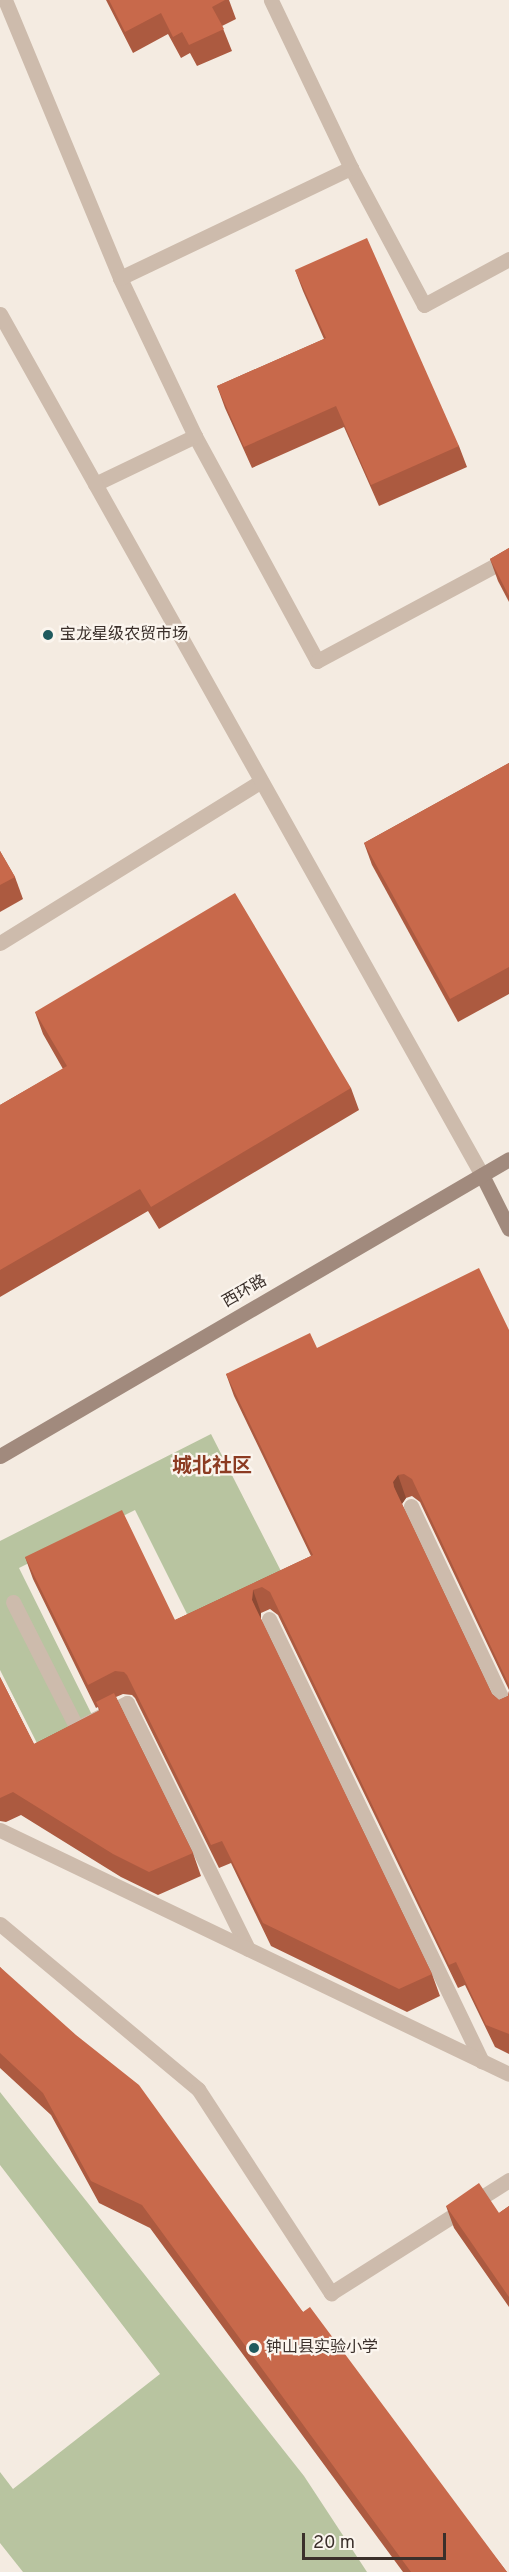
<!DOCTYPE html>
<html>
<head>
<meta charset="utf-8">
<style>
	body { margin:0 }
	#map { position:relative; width:509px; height:2572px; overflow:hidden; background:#f4ebe1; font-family:Overpass,"Noto Sans SC",sans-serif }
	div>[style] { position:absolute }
	.green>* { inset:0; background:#b8c4a0 }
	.lane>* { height:15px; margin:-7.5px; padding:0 7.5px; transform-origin:7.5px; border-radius:7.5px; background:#cdbbac }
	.street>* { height:15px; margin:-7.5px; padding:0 7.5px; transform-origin:7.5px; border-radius:7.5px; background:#cdbbac }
	.secondary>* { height:15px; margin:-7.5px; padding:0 7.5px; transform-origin:7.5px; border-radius:7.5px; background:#a18a7d }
	.wall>* { inset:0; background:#ac5a40 }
	.shaded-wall>* { inset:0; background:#8c4a34 }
	.building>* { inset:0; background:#c8694b }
	.dots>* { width:16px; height:16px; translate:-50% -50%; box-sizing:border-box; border:3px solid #fbf5ee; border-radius:50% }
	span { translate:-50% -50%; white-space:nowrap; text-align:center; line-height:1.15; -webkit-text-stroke:4.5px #fbf5ee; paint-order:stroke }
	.poi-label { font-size:16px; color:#3b302b }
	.left { translate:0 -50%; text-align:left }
	.street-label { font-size:16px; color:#3b302b }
	.quarter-label { font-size:20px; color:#8c3b22; font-weight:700 }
	.scale { position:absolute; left:302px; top:2533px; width:144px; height:27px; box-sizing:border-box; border:3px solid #3b302b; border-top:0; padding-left:8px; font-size:18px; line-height:21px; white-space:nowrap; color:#3b302b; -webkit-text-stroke:4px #fbf5ee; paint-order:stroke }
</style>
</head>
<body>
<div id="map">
	<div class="green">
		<i style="clip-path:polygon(211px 1434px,284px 1577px,192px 1624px,135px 1510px,19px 1568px,99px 1729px,44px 1757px,0 1670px,0 1541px)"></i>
		<i style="clip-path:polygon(0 2092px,304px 2476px,367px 2572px,23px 2572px,0 2543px,0 2472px,13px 2489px,160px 2374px,0 2165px)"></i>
	</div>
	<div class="lane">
		<i style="left:5px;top:0;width:301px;rotate:67.5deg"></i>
		<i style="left:351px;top:168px;width:155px;rotate:61.9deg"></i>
		<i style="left:424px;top:305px;width:97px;rotate:-28.4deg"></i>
		<i style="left:195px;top:436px;width:256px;rotate:61.5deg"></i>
		<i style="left:317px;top:661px;width:218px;rotate:-28.2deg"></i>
		<i style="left:95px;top:484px;width:111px;rotate:-25.6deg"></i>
		<i style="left:195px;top:436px;width:175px;rotate:-115.4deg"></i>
		<i style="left:120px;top:278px;width:256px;rotate:-25.5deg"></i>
		<i style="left:351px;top:168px;width:186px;rotate:-115.5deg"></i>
		<i style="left:0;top:943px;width:307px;rotate:-31.8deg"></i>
		<i style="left:411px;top:1506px;width:229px;rotate:64.7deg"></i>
		<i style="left:13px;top:1602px;width:141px;rotate:63.1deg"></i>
		<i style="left:77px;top:1728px;width:56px;rotate:-26.6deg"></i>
		<i style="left:127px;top:1703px;width:274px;rotate:63.8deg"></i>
		<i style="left:269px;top:1619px;width:491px;rotate:64.3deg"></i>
		<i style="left:0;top:1924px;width:258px;rotate:39.8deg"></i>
		<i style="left:198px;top:2089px;width:244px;rotate:56.9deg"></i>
		<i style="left:331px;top:2293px;width:211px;rotate:-32.4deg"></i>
	</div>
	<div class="street">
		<i style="left:0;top:314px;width:987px;rotate:60.76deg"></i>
		<i style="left:0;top:1830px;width:564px;rotate:25.61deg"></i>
	</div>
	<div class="secondary">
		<i style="left:482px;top:1175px;width:60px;rotate:63.4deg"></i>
		<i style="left:0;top:1456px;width:589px;rotate:-30.26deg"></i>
	</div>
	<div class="wall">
		<i style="clip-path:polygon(106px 0,229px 0,236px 19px,222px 26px,232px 51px,197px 66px,190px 53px,181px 58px,168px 34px,133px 53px)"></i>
		<i style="clip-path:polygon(295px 270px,459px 446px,467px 467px,379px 506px,344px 427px,252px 468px,225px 408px,217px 386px,324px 339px,303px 291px)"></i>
		<i style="clip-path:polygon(509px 548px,509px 602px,498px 581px,490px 559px)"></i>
		<i style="clip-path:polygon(509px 763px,509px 994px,458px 1022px,372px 865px,364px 843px)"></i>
		<i style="clip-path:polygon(0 851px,15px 877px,23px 899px,0 912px)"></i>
		<i style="clip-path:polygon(35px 1012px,351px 1088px,359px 1110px,159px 1229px,148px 1211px,0 1297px,0 1105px,63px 1069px,43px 1034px)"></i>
		<i style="clip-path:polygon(509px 1330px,509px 1690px,420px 1502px,412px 1496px,406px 1498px,402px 1504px,492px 1694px,499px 1700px,508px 1696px,509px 1691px,509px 2054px,495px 2047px,465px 1985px,458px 1988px,278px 1615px,270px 1609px,261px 1613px,261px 1619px,432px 1974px,440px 1996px,407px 2012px,271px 1946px,231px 1863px,219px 1868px,135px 1698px,132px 1695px,123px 1694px,116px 1697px,193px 1853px,201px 1876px,158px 1895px,121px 1877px,21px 1815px,6px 1822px,0 1821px,0 1677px,34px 1744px,99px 1711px,98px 1707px,96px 1708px,33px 1579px,25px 1557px,175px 1620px,311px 1556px,234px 1396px,226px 1374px,317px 1348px)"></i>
		<i style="clip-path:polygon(0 1967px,303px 2312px,507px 2572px,403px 2572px,150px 2228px,99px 2203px,51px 2115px,0 2068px)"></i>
		<i style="clip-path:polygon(446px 2206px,499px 2213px,509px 2206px,509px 2307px,454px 2228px)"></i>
	</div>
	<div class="shaded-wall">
		<i style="clip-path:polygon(398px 1475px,406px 1498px,401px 1505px,394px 1487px,393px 1482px)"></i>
		<i style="clip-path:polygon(253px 1590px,261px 1613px,260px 1623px,252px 1600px)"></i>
	</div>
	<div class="building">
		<i style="clip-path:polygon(109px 0,225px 0,212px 7px,224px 29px,189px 45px,182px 32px,173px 37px,161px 13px,125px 32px)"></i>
		<i style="clip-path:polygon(367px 238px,459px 446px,371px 485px,336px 406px,244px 447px,217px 386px,326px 338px,295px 270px)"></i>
		<i style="clip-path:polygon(509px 548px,509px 596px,490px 559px)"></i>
		<i style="clip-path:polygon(509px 763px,509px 967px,450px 999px,364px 843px)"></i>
		<i style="clip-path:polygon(0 851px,15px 877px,0 885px)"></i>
		<i style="clip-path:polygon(235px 893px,351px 1088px,151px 1207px,140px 1189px,0 1270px,0 1105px,67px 1066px,35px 1012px)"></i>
		<i style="clip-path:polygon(479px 1268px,509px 1330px,509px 1685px,412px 1479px,404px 1474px,398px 1475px,393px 1482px,394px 1487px,492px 1694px,499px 1700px,508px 1696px,509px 1691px,509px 2034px,486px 2025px,456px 1962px,449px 1965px,270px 1592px,262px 1587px,253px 1590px,252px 1600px,432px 1974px,399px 1989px,263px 1923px,222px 1841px,211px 1845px,127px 1675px,124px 1672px,115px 1671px,88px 1685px,25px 1557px,122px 1510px,175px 1620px,313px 1555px,226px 1374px,310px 1333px,317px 1348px)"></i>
		<i style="clip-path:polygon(0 1677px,34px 1744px,100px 1710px,96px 1702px,114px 1693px,193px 1853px,149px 1872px,113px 1854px,13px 1792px,0 1798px)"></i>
		<i style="clip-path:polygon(0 1967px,76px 2035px,139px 2085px,303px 2312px,310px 2307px,507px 2572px,411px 2572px,142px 2205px,91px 2181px,43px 2093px,0 2053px)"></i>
		<i style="clip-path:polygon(479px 2183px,499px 2213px,509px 2206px,509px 2297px,446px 2206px)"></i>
	</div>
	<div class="dots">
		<i style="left:48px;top:635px;background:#1f5a5e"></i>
		<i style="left:254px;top:2348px;background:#1f5a5e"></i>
	</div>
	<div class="poi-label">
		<span class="left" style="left:60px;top:635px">宝龙·星级农贸市场</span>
		<span class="left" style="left:266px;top:2348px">钟山县实验小学</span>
	</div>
	<div class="street-label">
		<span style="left:245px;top:1292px;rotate:-30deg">西环路</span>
	</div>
	<div class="quarter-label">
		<span style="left:212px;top:1467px">城北社区</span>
	</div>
	<div class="scale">20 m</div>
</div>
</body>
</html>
